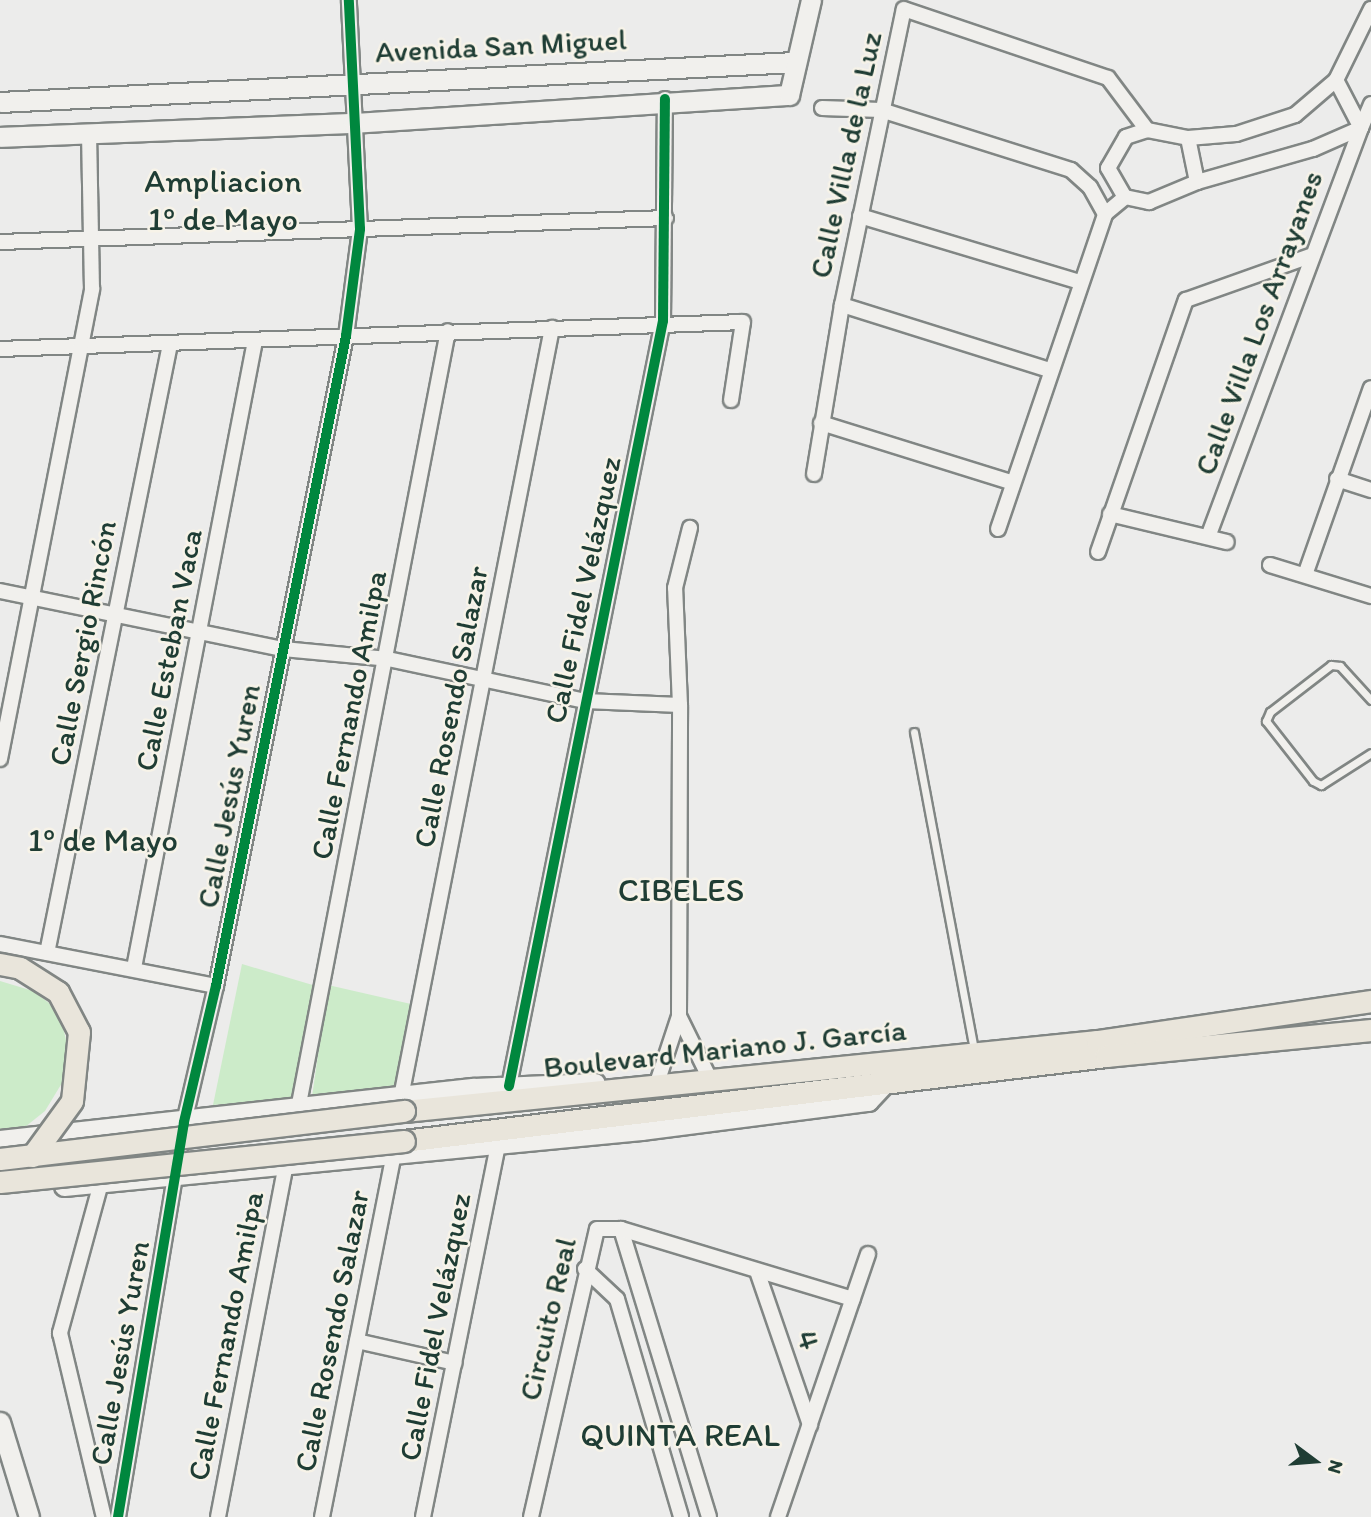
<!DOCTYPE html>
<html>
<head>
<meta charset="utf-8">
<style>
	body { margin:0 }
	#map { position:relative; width:1371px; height:1517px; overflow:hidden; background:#ececeb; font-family:Itim,sans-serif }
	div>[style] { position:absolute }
	.green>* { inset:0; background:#ccebc9 }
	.roads { filter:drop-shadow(2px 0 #818684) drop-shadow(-2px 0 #818684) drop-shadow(0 2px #818684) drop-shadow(0 -2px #818684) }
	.lane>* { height:7px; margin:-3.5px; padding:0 3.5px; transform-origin:3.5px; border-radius:3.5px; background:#f1f0ed }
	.street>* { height:14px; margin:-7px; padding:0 7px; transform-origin:7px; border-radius:7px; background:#f1f0ed }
	.secondary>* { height:19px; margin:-9.5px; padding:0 9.5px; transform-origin:9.5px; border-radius:9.5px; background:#f1f0ed }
	.primary>* { height:21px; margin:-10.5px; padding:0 10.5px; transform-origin:10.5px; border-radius:10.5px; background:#e9e5db }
	.bridges { filter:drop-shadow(2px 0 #818684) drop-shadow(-2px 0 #818684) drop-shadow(0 2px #818684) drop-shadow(0 -2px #818684) }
	.primary-bridge>* { height:21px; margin:-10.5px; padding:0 10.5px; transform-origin:10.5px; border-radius:10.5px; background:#e9e5db }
	.cycleway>* { height:10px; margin:-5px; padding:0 5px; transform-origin:5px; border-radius:5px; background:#00873e }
	span { translate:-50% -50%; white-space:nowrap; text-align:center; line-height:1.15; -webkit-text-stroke:5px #f7f3e8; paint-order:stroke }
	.street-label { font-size:30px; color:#1f3d34 }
	.quarter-label { font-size:33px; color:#1f3d34 }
	.north { position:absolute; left:1280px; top:1426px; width:70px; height:70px; -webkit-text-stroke:5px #f7f3e8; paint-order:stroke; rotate:106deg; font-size:19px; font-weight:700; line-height:28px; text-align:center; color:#1f3d34 }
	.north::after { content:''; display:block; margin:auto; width:24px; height:32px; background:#1f3d34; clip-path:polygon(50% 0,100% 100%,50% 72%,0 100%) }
</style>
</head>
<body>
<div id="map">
	<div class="green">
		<i style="clip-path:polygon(242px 964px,316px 986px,295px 1099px,213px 1105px)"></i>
		<i style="clip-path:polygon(0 981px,33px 991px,49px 1003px,62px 1023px,67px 1044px,65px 1078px,45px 1111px,25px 1127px,0 1129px)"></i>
		<i style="clip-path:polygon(328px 985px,411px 1004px,395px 1090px,312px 1097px)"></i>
	</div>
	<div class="roads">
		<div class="lane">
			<i style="left:1371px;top:700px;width:46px;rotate:-132.4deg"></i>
			<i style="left:1340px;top:666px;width:9px;rotate:-174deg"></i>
			<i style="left:1331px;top:665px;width:77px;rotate:142.4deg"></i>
			<i style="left:1270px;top:712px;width:10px;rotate:114deg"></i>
			<i style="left:1266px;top:721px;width:76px;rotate:51.9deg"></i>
			<i style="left:1313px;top:781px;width:9px;rotate:27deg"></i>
			<i style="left:1321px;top:785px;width:59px;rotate:-32.6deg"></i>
			<i style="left:914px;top:732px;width:325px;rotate:79.3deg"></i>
		</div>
		<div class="street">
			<i style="left:1371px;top:9px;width:79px;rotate:116.2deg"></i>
			<i style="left:1336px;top:80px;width:54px;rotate:139.5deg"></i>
			<i style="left:1295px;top:115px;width:62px;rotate:162.1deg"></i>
			<i style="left:1236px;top:134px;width:48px;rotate:175.2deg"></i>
			<i style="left:1188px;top:138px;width:42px;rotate:-169deg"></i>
			<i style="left:1147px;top:130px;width:22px;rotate:162deg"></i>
			<i style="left:1126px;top:137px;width:36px;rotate:120deg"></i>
			<i style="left:1108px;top:168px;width:34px;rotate:60deg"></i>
			<i style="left:1125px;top:197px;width:25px;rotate:12deg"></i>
			<i style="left:1149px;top:202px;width:52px;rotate:-22.6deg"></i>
			<i style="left:1197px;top:182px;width:121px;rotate:-15.9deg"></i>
			<i style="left:1313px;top:149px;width:52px;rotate:-23.6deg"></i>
			<i style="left:1361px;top:128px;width:26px;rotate:-67deg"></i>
			<i style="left:822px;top:108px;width:59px;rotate:1.9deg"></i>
			<i style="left:881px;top:110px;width:199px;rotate:17.5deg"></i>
			<i style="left:1071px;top:170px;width:25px;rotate:42deg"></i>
			<i style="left:1090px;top:187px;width:31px;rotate:61deg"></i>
			<i style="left:1188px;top:138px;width:45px;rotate:78.4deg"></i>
			<i style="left:860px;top:216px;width:230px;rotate:16.7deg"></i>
			<i style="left:0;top:242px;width:666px;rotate:-2.06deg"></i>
			<i style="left:842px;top:305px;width:217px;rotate:17.4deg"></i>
			<i style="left:0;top:349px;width:743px;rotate:-2.08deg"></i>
			<i style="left:743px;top:322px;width:79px;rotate:98.7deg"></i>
			<i style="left:821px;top:423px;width:199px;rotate:17.3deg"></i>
			<i style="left:814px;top:474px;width:171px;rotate:-80.6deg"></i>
			<i style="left:842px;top:305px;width:302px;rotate:-78.2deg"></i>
			<i style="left:904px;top:9px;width:215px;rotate:18.7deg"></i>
			<i style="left:1108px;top:78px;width:65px;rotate:53.1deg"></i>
			<i style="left:1337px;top:479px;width:36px;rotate:18deg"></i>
			<i style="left:1110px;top:514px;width:120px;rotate:13.5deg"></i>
			<i style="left:998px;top:529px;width:333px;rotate:-71.2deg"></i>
			<i style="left:1105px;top:214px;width:26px;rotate:-40deg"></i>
			<i style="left:1208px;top:537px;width:437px;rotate:-69.5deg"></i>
			<i style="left:1361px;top:128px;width:54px;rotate:-117.5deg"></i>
			<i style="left:1098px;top:552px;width:267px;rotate:-70.8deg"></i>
			<i style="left:1186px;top:300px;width:132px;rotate:-19.5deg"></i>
			<i style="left:1270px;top:565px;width:106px;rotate:17.1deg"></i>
			<i style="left:1305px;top:575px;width:198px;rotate:-70.6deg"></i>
			<i style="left:0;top:591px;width:289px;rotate:11.6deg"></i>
			<i style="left:283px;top:649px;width:105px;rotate:5.4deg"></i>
			<i style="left:388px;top:659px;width:201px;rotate:12deg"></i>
			<i style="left:585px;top:701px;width:95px;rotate:2.4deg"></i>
			<i style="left:0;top:759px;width:479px;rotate:-78.9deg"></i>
			<i style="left:92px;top:289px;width:155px;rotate:-91.1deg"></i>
			<i style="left:0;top:944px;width:220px;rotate:11deg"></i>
			<i style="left:47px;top:953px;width:621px;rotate:-78.58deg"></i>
			<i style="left:134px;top:968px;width:639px;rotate:-79.08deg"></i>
			<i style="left:679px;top:1016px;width:68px;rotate:63.8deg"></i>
			<i style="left:658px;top:1080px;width:67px;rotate:-71.8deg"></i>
			<i style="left:679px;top:1016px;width:311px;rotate:-89.8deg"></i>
			<i style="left:680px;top:705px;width:117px;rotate:-92.4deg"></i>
			<i style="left:675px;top:588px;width:62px;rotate:-76deg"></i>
			<i style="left:509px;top:1086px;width:780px;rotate:-78.62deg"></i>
			<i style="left:663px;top:321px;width:222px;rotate:-89.5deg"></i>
			<i style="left:401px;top:1097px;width:784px;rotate:-78.89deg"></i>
			<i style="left:298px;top:1109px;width:792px;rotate:-79.09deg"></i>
			<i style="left:101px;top:1183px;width:156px;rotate:105.3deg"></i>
			<i style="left:60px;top:1333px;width:189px;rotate:76.6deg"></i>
			<i style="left:621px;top:1229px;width:301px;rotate:73deg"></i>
			<i style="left:585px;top:1269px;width:44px;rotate:43.2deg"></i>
			<i style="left:617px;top:1299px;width:227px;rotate:73.6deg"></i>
			<i style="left:757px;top:1271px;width:163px;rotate:71deg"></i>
			<i style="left:357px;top:1341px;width:100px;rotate:12.7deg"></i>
			<i style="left:118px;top:1517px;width:400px;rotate:-80.5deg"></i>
			<i style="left:184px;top:1122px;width:140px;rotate:-76.8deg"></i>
			<i style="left:216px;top:986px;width:663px;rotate:-78.69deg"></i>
			<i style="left:346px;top:336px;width:108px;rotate:-82.5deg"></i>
			<i style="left:360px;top:229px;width:229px;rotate:-92.8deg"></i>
			<i style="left:218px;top:1517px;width:359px;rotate:-79.1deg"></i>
			<i style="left:322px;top:1517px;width:369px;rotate:-78.8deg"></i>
			<i style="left:423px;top:1517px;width:379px;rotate:-78.6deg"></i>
			<i style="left:531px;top:1517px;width:295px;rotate:-77.1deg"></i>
			<i style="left:597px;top:1229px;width:24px"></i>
			<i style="left:621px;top:1229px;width:242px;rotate:16.8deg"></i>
			<i style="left:778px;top:1517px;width:278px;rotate:-71.1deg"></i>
		</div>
		<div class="secondary">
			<i style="left:0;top:102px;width:796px;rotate:-2.88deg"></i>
			<i style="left:0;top:137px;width:353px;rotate:-2.3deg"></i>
			<i style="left:353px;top:123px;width:437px;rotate:-3.7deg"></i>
			<i style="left:789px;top:95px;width:98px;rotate:-77deg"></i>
			<i style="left:0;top:1140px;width:477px;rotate:-6.3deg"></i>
			<i style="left:474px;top:1088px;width:121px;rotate:-2.4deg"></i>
			<i style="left:64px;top:1186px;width:580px;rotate:-5.54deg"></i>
			<i style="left:641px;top:1130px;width:229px;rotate:-7.3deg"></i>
			<i style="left:868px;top:1101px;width:25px;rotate:-47deg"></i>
			<i style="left:0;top:1422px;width:99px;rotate:73deg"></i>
		</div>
		<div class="primary">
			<i style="left:404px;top:1111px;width:697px;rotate:-5.77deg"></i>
			<i style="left:1097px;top:1041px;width:277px;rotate:-8.3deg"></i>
			<i style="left:404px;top:1141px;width:707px;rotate:-6.9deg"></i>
			<i style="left:1106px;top:1056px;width:266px;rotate:-5.6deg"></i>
		</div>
	</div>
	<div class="bridges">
		<div class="primary-bridge">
			<i style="left:0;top:964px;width:20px;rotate:11deg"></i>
			<i style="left:20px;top:968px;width:45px;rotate:32.3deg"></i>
			<i style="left:58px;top:992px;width:45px;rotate:62.3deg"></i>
			<i style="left:79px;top:1032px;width:69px;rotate:95.8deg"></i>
			<i style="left:72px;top:1101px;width:68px;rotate:126deg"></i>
			<i style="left:0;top:1159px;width:407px;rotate:-6.8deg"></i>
			<i style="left:0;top:1182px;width:406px;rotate:-5.8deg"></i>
		</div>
	</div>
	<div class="cycleway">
		<i style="left:509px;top:1086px;width:780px;rotate:-78.62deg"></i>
		<i style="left:663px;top:321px;width:222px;rotate:-89.5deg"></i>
		<i style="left:118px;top:1517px;width:400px;rotate:-80.5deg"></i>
		<i style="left:184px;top:1122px;width:140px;rotate:-76.8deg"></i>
		<i style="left:216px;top:986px;width:663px;rotate:-78.69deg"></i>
		<i style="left:346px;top:336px;width:108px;rotate:-82.5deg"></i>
		<i style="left:360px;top:229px;width:229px;rotate:-92.8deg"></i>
	</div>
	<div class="street-label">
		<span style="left:501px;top:46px;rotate:-3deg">Avenida San Miguel</span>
		<span style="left:846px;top:155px;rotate:-78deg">Calle Villa de la Luz</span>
		<span style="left:1259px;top:323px;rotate:-70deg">Calle Villa Los Arrayanes</span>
		<span style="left:583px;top:590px;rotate:-78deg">Calle Fidel Velázquez</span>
		<span style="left:83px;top:643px;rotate:-79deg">Calle Sergio Rincón</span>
		<span style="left:169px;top:650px;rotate:-79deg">Calle Esteban Vaca</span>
		<span style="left:451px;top:707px;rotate:-79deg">Calle Rosendo Salazar</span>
		<span style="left:349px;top:715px;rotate:-79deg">Calle Fernando Amilpa</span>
		<span style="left:229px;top:796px;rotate:-79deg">Calle Jesús Yuren</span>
		<span style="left:725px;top:1049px;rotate:-6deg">Boulevard Mariano J. García</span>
		<span style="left:548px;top:1319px;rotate:-77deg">Circuito Real</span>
		<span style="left:435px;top:1327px;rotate:-79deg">Calle Fidel Velázquez</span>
		<span style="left:332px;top:1331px;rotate:-79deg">Calle Rosendo Salazar</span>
		<span style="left:226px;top:1336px;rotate:-79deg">Calle Fernando Amilpa</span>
		<span style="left:808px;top:1340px;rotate:71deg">4</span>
		<span style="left:120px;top:1353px;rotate:-80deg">Calle Jesús Yuren</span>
	</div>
	<div class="quarter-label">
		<span style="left:223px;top:200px">Ampliacion<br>1º de Mayo</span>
		<span style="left:103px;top:840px">1º de Mayo</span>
		<span style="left:681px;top:890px">CIBELES</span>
		<span style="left:680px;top:1435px">QUINTA REAL</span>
	</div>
	<div class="north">N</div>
</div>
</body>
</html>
